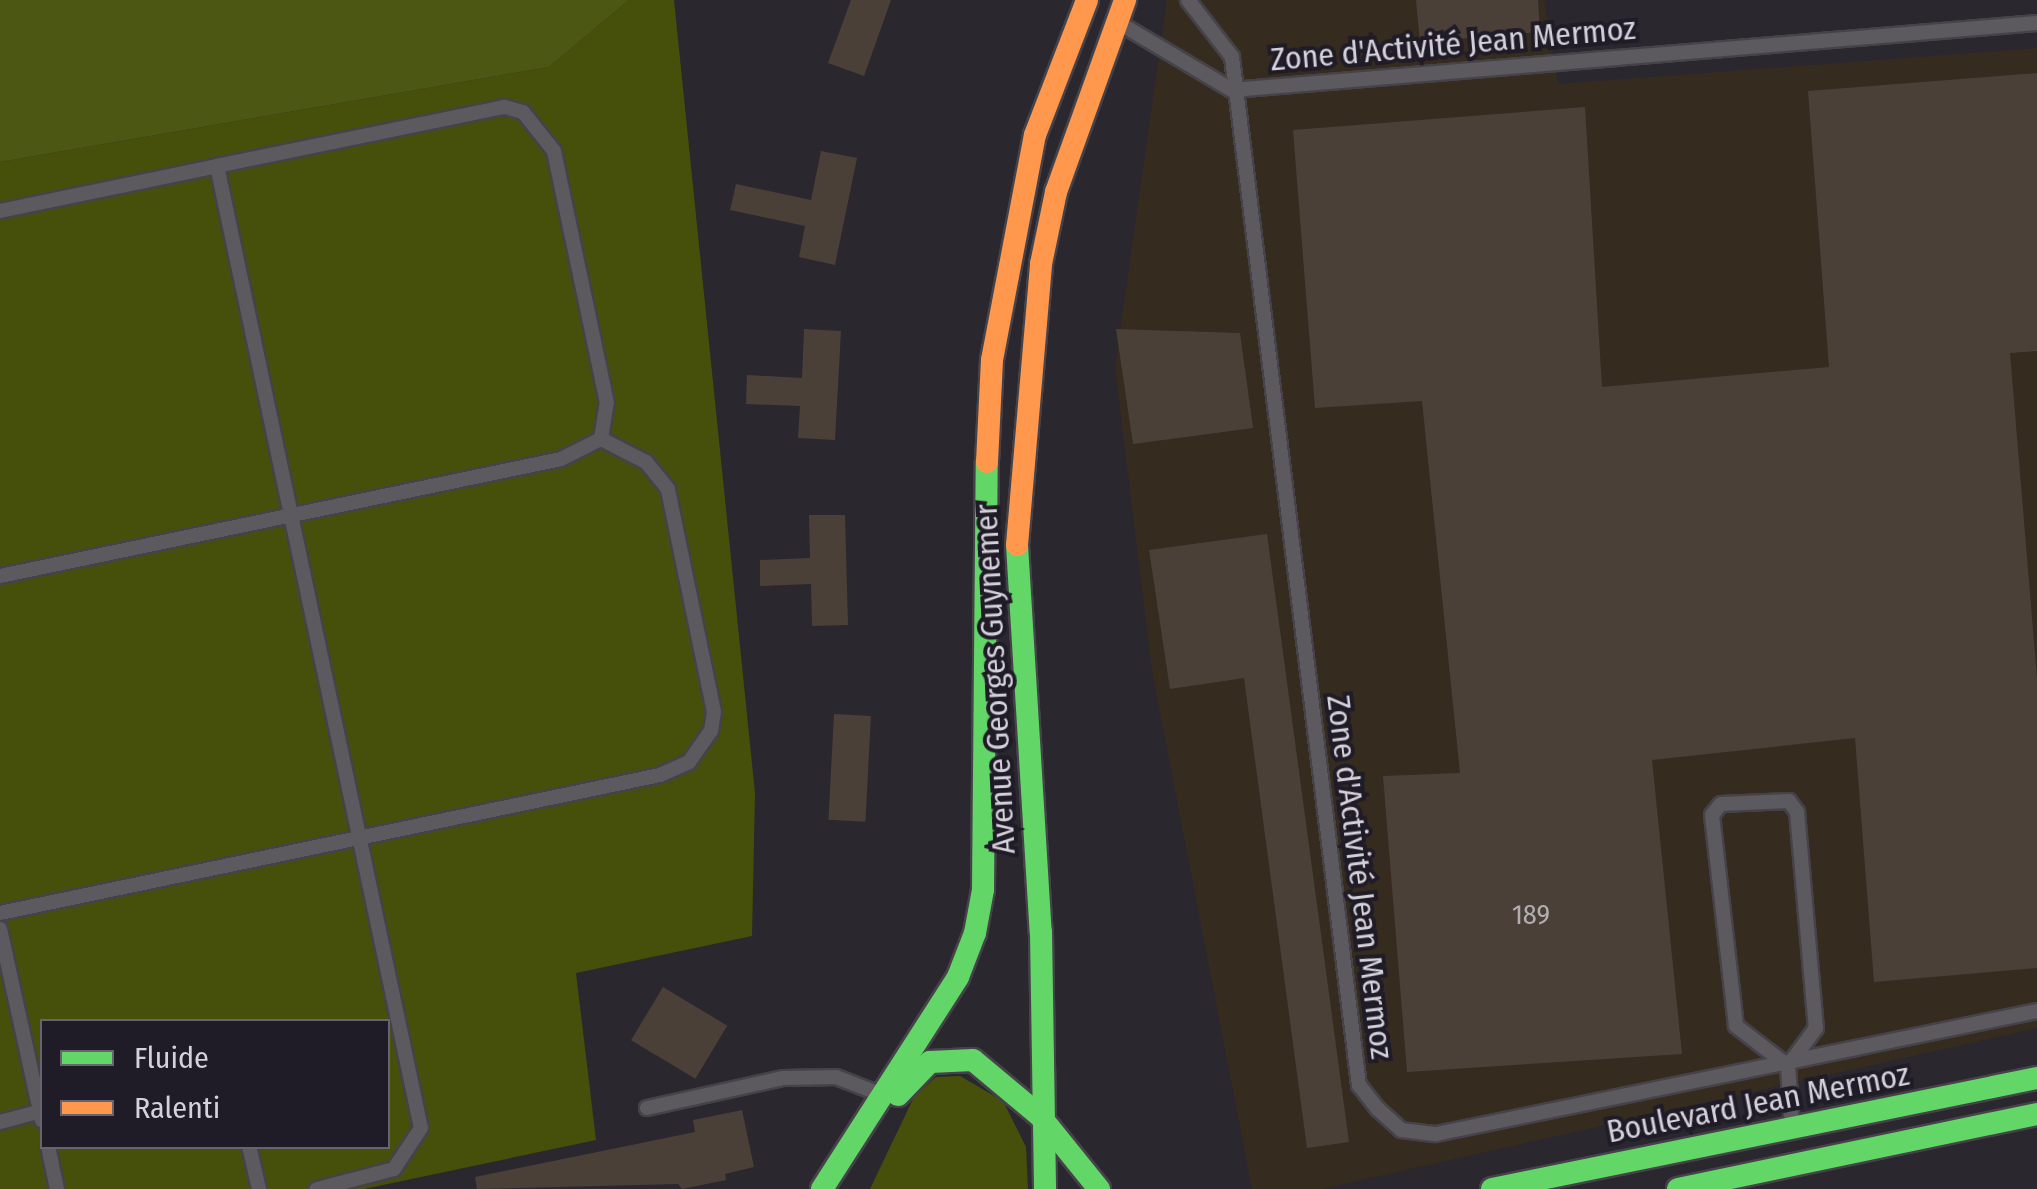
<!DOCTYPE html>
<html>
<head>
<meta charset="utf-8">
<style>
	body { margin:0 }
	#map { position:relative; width:2037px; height:1189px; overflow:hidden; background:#2a272e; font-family:"Fira Sans Condensed",sans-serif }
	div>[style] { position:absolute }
	.commercial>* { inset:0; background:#362b1f }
	.green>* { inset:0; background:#47500b }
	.forest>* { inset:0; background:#4d5714 }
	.building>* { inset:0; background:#4b4038; transform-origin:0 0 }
	.roads { filter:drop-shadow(2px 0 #454349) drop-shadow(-2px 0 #454349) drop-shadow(0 2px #454349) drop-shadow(0 -2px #454349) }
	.lane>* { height:14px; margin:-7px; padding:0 7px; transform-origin:7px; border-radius:7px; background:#5c5a5f }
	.fast>* { height:22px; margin:-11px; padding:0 11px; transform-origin:11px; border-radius:11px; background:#63d668 }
	.slow>* { height:22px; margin:-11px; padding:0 11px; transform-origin:11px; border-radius:11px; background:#ff974d }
	span { translate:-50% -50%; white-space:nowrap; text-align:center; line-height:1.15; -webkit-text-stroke:8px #1f1b27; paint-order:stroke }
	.number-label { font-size:28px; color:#b2adb2 }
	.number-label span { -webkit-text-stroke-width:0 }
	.street-label { font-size:32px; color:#d4d1da }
	.legend { position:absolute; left:40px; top:1019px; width:350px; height:130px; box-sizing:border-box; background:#1f1b27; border:2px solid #67646f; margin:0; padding:12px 18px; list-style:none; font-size:30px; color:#d4d1da }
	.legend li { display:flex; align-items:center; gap:20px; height:50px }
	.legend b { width:50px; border:2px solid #67646f }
</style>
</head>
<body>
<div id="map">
	<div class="commercial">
		<i style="clip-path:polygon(1167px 0,1544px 0,1558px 84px,2037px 48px,2037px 1028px,1321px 1189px,1252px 1189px,1152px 671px,1115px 367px)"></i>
	</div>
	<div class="green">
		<i style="clip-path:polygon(evenodd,629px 0,674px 0,755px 793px,752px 936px,576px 973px,596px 1140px,364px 1189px,0 1189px,0 162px,549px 67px,629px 0,42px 1022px,388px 1022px,388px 1146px,42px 1146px,42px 1022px)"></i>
		<i style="clip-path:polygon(960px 1076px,1003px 1101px,1026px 1147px,1028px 1189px,870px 1189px,914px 1097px,936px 1077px)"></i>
	</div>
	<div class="forest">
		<i style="clip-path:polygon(0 0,629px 0,549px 67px,0 162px)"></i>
	</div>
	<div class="building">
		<i style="clip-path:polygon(851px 0,891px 0,864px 76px,828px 63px)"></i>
		<i style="clip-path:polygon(1416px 0,1538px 0,1540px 32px,1420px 42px)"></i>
		<i style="clip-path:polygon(2037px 73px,2037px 351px,2010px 353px,2037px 678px,2037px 968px,1874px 982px,1855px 738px,1652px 760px,1682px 1054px,1407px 1072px,1383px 776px,1460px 773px,1422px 401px,1315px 408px,1293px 130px,1585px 107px,1602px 387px,1829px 367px,1808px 91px)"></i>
		<i style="clip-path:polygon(821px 151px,857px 158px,835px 265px,799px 257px,805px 226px,730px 210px,736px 184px,811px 200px)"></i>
		<i style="clip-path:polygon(804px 329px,841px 331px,835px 440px,798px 438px,800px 406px,746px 404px,747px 375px,802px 378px)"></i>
		<i style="clip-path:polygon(1116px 329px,1240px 333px,1253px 428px,1133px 444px)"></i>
		<i style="clip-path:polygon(809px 515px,845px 515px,848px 625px,812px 626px,811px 584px,760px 586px,760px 560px,810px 558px)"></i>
		<i style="clip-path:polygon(1267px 534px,1349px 1142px,1307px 1148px,1244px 678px,1170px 689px,1149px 550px)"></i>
		<i style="left:834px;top:714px;width:37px;height:106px;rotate:3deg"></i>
		<i style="left:663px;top:987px;width:75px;height:62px;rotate:31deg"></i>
		<i style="clip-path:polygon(742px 1110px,754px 1167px,725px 1174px,726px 1180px,682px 1189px,678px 1184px,477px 1189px,475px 1177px,695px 1132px,693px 1120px)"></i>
	</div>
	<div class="roads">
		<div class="lane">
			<i style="left:1188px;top:0;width:72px;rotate:52.3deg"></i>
			<i style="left:1232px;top:57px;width:1036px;rotate:82.96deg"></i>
			<i style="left:1359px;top:1085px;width:31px;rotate:52deg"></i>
			<i style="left:1378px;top:1109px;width:31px;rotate:42deg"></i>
			<i style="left:1401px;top:1130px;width:35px;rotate:7deg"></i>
			<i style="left:1436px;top:1134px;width:613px;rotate:-11.57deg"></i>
			<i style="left:1119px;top:23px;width:131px;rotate:30.7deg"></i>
			<i style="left:1232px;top:90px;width:808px;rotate:-4.76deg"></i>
			<i style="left:0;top:211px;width:222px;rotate:-11.7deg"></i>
			<i style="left:217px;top:166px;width:983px;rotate:78.03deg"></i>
			<i style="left:421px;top:1128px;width:49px;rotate:123.4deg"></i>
			<i style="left:394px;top:1169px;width:80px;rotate:165.4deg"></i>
			<i style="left:0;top:576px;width:573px;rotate:-11.78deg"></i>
			<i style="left:561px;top:459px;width:45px;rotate:-26.6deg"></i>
			<i style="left:601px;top:439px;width:36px;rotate:-81deg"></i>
			<i style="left:607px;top:403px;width:258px;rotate:-101.9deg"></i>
			<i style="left:554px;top:151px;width:50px;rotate:-128.5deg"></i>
			<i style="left:523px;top:112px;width:20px;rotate:-165deg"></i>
			<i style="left:504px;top:107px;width:293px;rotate:168.4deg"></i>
			<i style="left:0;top:913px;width:674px;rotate:-11.81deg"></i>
			<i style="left:660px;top:775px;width:32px;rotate:-24deg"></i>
			<i style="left:689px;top:762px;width:38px;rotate:-55deg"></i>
			<i style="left:711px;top:731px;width:19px;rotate:-81deg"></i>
			<i style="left:714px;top:712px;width:228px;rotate:-101.7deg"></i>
			<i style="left:668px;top:489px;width:35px;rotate:-129deg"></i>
			<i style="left:646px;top:462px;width:51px;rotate:-152.9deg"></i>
			<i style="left:0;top:929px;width:196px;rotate:77.6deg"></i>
			<i style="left:1788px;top:1066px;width:66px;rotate:-142.4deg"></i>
			<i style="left:1736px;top:1026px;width:212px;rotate:-96.5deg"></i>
			<i style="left:1712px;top:815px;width:14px;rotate:-51deg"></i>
			<i style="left:1721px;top:804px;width:68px;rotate:-2.5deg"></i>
			<i style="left:1789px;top:801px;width:14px;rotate:54deg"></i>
			<i style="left:1797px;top:812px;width:217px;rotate:85deg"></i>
			<i style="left:1816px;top:1028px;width:47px;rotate:126.4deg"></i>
			<i style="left:1788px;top:1066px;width:61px;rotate:86.2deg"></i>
			<i style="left:647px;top:1108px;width:140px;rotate:-12.4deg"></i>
			<i style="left:784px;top:1078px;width:52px;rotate:-1.1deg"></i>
			<i style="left:836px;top:1077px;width:47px;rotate:21.1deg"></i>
			<i style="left:0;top:1122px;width:43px;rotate:-14.7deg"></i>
			<i style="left:48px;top:1146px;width:44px;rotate:78.2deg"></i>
			<i style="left:249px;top:1146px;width:44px;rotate:76.9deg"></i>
		</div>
		<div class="fast">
			<i style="left:1017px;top:545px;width:388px;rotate:86.5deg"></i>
			<i style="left:1041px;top:932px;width:257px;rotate:89.1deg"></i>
			<i style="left:898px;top:1095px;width:46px;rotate:-45.9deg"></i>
			<i style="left:930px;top:1062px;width:43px;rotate:-2.7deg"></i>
			<i style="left:973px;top:1060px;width:87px;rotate:39.9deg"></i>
			<i style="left:1040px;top:1116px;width:94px;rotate:51.1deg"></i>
			<i style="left:822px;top:1189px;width:252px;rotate:-57.3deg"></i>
			<i style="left:958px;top:977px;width:47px;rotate:-68.9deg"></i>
			<i style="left:975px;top:933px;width:44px;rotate:-79.5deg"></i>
			<i style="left:983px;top:890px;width:428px;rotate:-89.5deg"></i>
			<i style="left:1492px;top:1189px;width:556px;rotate:-11.51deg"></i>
			<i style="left:1678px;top:1189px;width:367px;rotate:-11.8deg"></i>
		</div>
		<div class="slow">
			<i style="left:987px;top:462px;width:102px;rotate:-87.2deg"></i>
			<i style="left:992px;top:360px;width:229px;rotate:-79.2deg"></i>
			<i style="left:1035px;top:135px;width:145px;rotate:-68.9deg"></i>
			<i style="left:1017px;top:545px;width:282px;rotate:-85.1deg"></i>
			<i style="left:1041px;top:264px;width:74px;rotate:-78.2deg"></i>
			<i style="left:1056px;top:192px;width:204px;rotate:-70.2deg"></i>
		</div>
	</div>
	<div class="number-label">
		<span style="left:1531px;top:915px">189</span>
	</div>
	<div class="street-label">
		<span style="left:1453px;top:44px;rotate:-5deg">Zone d'Activité Jean Mermoz</span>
		<span style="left:995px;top:679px;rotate:-93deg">Avenue Georges Guynemer</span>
		<span style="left:1360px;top:877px;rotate:83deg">Zone d'Activité Jean Mermoz</span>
		<span style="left:1758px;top:1103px;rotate:-11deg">Boulevard Jean Mermoz</span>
	</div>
	<ul class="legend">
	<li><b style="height:12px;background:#63d668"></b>Fluide</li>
	<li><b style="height:12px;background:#ff974d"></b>Ralenti</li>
	</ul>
</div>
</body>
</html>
